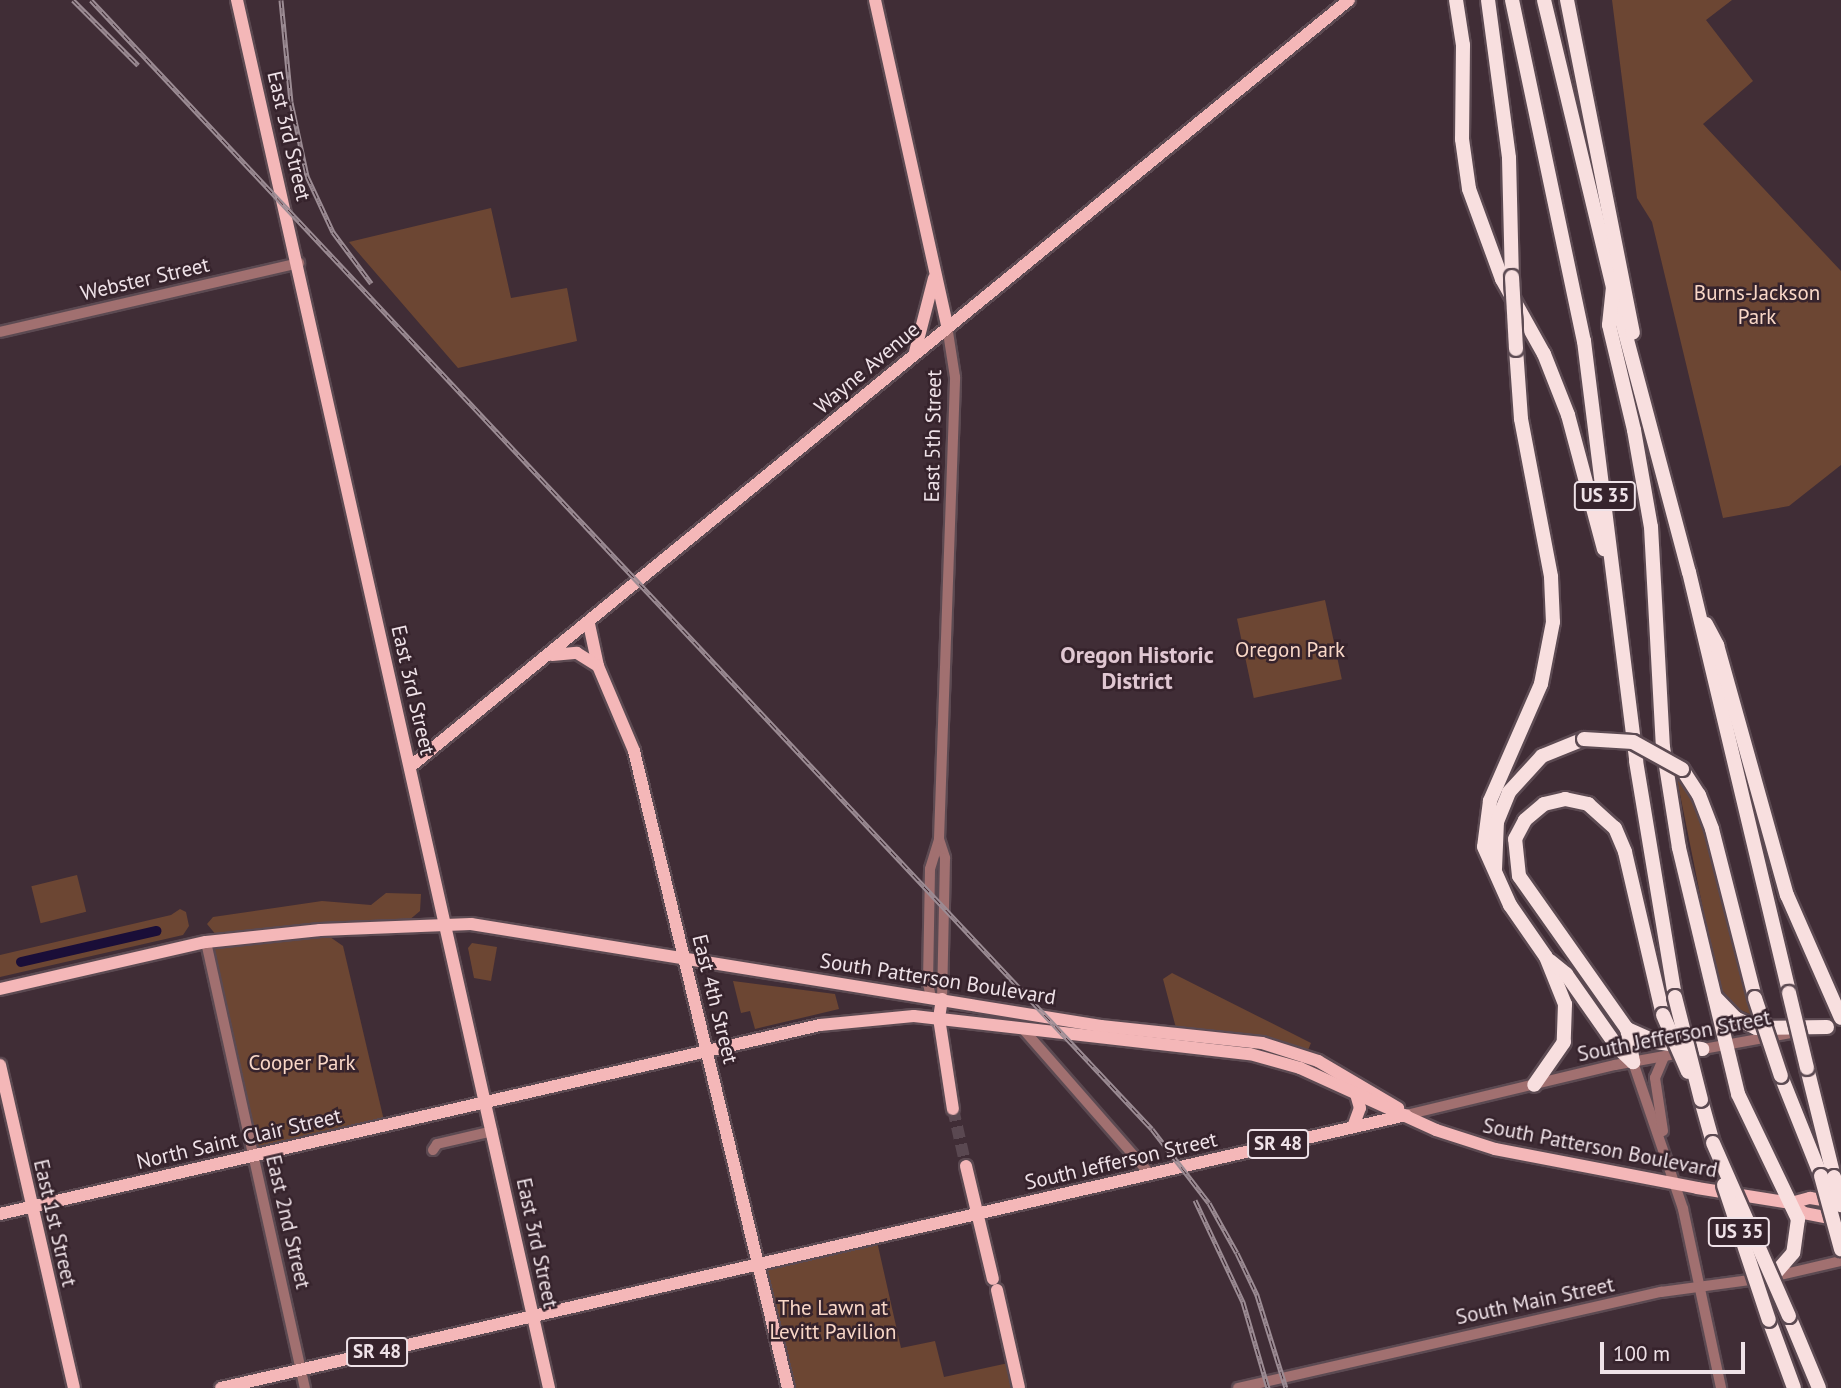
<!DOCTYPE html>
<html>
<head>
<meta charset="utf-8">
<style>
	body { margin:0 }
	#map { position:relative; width:1841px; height:1388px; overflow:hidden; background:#402d36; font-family:"PT Sans",sans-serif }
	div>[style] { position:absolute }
	.green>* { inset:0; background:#6c4633; transform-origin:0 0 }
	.canal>* { height:10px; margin:-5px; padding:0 5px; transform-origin:5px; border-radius:5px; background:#1a0e38 }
	.major-tunnel>* { height:12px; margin-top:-6px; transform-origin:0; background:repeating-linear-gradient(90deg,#5a4851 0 12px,transparent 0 18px) }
	.roads { filter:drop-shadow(2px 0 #5c4a52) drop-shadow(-2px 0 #5c4a52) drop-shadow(0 2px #5c4a52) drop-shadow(0 -2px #5c4a52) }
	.minor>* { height:10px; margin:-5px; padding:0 5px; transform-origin:5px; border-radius:5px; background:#a17070 }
	.major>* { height:12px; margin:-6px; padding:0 6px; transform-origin:6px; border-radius:6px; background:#f4b7b8 }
	.highway>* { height:14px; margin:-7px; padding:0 7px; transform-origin:7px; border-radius:7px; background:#f8dfdf }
	.rail>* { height:5px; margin-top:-2.5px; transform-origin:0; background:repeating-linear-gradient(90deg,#36232c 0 8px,#9c8c94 0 16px); box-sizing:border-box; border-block:2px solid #9c8c94 }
	.bridges { filter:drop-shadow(2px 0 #5c4a52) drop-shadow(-2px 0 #5c4a52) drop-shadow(0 2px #5c4a52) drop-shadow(0 -2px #5c4a52) }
	.highway-bridge>* { height:14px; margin:-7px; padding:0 7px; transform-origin:7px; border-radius:7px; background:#f8dfdf }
	span { translate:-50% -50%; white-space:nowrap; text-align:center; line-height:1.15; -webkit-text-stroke:5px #36232c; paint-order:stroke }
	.shield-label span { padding:2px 5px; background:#36232c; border:2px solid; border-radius:5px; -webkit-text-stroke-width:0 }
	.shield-label { font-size:19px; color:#efe2e8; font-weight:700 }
	.street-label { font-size:21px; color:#efe2e8 }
	.park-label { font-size:21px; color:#f9d7c7 }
	.neighbourhood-label { font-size:23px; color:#e0c7d2; font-weight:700 }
	.scale { position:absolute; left:1600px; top:1342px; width:145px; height:32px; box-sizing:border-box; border:4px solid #efe2e8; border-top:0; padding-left:9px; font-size:21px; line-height:24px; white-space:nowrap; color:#efe2e8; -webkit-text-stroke:5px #36232c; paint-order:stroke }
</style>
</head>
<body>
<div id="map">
	<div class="green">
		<i style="clip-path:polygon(1612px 0,1732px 0,1706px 20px,1753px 81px,1703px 124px,1841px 271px,1841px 465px,1789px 506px,1723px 518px,1652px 222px,1637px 198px)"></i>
		<i style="clip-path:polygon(491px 208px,511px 298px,567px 288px,577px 341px,458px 368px,349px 242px)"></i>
		<i style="left:1325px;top:600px;width:81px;height:90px;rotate:78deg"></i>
		<i style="clip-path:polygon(1677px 779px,1689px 794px,1705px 832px,1752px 1015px,1738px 1009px,1722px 990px,1714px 964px)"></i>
		<i style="left:77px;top:875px;width:38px;height:47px;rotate:76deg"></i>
		<i style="clip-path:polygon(386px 893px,421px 894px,420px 911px,408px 921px,217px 936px,207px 924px,213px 917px,322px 901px,371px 905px)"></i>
		<i style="clip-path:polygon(180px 909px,186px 912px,189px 926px,183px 935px,0 977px,0 955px,171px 915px)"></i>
		<i style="clip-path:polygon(320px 930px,343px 946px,385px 1125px,254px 1155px,206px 942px)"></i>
		<i style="clip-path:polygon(472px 943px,497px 947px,491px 981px,474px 978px,468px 948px)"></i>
		<i style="clip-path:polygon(1172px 973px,1311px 1043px,1308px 1050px,1258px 1036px,1176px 1028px,1163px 979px)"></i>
		<i style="clip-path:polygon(733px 981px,835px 994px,839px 1009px,755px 1029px,750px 1011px,741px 1013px)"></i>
		<i style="clip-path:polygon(876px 1237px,901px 1348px,935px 1341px,944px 1377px,1013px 1362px,1019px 1388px,788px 1388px,759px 1264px)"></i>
	</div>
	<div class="canal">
		<i style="left:21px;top:962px;width:139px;rotate:-12.9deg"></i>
	</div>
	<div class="major-tunnel">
		<i style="left:953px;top:1109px;width:58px;rotate:77.2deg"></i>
	</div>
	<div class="roads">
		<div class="minor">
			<i style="left:0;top:332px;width:307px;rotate:-13deg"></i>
			<i style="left:939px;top:839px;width:20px;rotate:72deg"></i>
			<i style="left:945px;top:858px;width:141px;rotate:91.2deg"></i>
			<i style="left:206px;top:942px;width:457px;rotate:77.5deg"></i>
			<i style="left:931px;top:997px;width:13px;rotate:-103deg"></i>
			<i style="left:928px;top:984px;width:115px;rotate:-89deg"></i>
			<i style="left:930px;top:869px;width:31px;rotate:-73deg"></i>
			<i style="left:939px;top:839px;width:462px;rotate:-88deg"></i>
			<i style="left:955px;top:377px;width:52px;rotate:-98.9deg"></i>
			<i style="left:1023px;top:1029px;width:193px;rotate:48.8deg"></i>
			<i style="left:1633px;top:1062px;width:155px;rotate:71.2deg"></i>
			<i style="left:1683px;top:1209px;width:183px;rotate:78deg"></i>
			<i style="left:1406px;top:1115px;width:215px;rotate:-13.5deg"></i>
			<i style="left:1615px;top:1065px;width:184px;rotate:-10.3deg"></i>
			<i style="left:1663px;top:1131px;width:54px;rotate:-98.6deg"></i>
			<i style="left:1655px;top:1078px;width:23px;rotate:-67deg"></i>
			<i style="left:433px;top:1150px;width:7px;rotate:-56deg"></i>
			<i style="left:437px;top:1144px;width:57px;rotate:-13.1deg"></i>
			<i style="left:1238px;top:1388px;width:434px;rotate:-12.8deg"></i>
			<i style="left:1661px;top:1292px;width:112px;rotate:-7.7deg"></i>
			<i style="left:1772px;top:1277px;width:71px;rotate:-13.1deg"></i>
		</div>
		<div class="major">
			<i style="left:237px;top:0;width:1423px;rotate:77.33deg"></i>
			<i style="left:875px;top:0;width:334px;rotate:77.5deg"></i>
			<i style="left:915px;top:352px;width:76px;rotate:-75.6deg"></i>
			<i style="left:589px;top:624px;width:43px;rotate:77.9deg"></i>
			<i style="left:598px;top:666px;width:92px;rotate:67deg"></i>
			<i style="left:634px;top:751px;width:655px;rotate:76.41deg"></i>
			<i style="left:552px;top:655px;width:25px;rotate:-5deg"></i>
			<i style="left:577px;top:653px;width:25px;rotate:32deg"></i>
			<i style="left:411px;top:766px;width:1211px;rotate:-39.24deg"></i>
			<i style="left:0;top:989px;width:211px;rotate:-12.9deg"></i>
			<i style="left:206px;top:942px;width:115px;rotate:-6deg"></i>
			<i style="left:320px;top:930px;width:151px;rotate:-2.3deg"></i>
			<i style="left:471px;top:924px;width:638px;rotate:9.2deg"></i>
			<i style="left:1101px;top:1026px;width:162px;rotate:6deg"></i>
			<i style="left:1262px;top:1043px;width:59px;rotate:17.8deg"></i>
			<i style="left:1318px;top:1061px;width:93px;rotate:30.4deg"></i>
			<i style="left:942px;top:999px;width:19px;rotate:99deg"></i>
			<i style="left:939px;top:1018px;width:92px;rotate:81.3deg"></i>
			<i style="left:0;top:1065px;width:331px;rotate:77.1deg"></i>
			<i style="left:1353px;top:1127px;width:20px;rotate:-70deg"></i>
			<i style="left:1360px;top:1108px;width:15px;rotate:-106deg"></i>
			<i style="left:966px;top:1166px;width:116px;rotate:76.6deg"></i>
			<i style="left:1792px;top:1203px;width:16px;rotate:40deg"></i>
			<i style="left:1804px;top:1213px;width:38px;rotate:11deg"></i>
			<i style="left:0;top:1214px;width:841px;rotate:-12.98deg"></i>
			<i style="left:820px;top:1025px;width:94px;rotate:-5.5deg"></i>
			<i style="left:914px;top:1016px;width:338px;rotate:6.5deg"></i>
			<i style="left:1250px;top:1054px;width:52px;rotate:15.6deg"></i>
			<i style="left:1300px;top:1068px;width:149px;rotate:24.5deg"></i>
			<i style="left:1436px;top:1130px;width:62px;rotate:17.9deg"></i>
			<i style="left:1495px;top:1149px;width:206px;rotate:10.9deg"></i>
			<i style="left:1697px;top:1188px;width:95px;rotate:9.1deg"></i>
			<i style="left:1791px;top:1203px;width:20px;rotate:-15deg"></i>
			<i style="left:1810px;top:1198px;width:24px;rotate:9deg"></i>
			<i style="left:997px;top:1290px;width:100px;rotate:77.3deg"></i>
			<i style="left:221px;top:1388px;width:1216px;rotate:-12.97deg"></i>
		</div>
		<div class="highway">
			<i style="left:1456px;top:0;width:46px;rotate:81.2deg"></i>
			<i style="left:1463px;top:45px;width:94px;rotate:90.6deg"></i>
			<i style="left:1462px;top:139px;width:50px;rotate:82deg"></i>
			<i style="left:1469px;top:189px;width:96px;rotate:69.9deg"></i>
			<i style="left:1502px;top:279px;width:86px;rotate:60.8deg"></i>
			<i style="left:1544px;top:354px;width:66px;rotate:68.5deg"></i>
			<i style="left:1568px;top:415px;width:139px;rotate:75deg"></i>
			<i style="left:1488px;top:0;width:159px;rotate:82.4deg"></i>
			<i style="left:1509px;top:158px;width:119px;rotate:88.6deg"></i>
			<i style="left:1512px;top:0;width:349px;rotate:78.1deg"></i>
			<i style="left:1584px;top:341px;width:423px;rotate:82.9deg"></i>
			<i style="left:1636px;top:761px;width:239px;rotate:80.6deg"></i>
			<i style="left:1544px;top:0;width:295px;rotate:76.5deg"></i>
			<i style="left:1613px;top:287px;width:295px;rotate:75.1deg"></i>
			<i style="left:1689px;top:572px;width:433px;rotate:76.6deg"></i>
			<i style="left:1567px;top:0;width:339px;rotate:78.8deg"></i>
			<i style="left:1613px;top:287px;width:38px;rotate:96deg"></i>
			<i style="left:1609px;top:325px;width:108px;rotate:76.6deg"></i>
			<i style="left:1634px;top:430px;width:98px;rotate:80.1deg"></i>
			<i style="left:1651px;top:527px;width:220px;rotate:86.9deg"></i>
			<i style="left:1663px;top:747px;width:102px;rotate:81deg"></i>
			<i style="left:1679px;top:848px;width:253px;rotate:76.5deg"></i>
			<i style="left:1738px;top:1094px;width:139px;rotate:64.4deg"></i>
			<i style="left:1798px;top:1219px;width:34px;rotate:98deg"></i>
			<i style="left:1793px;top:1253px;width:32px;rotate:131deg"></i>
			<i style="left:1516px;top:349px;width:70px;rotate:85.9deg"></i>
			<i style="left:1521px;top:419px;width:161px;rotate:79.2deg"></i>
			<i style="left:1551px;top:577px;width:45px;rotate:87.5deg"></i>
			<i style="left:1553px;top:622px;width:63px;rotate:101deg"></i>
			<i style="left:1541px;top:684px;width:128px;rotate:113.6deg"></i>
			<i style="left:1490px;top:801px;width:46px;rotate:97.4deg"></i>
			<i style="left:1484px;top:847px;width:64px;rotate:65.9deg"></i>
			<i style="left:1510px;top:905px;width:63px;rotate:55.3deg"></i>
			<i style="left:1546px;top:957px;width:51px;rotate:68deg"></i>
			<i style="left:1565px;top:1004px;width:38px;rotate:92deg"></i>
			<i style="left:1564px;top:1042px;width:52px;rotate:124.9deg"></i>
			<i style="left:1706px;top:624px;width:24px;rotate:62deg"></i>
			<i style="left:1717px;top:645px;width:260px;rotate:74.4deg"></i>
			<i style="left:1787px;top:895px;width:134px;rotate:66.3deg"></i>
			<i style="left:1682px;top:769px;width:31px;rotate:57deg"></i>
			<i style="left:1699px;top:795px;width:36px;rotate:69deg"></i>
			<i style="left:1712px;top:829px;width:174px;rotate:75.7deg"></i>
			<i style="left:1495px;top:869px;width:47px;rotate:-87.6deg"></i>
			<i style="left:1497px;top:822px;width:32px;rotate:-68deg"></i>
			<i style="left:1509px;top:792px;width:49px;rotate:-47.5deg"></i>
			<i style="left:1542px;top:756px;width:45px;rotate:-22deg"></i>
			<i style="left:1550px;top:961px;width:21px;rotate:39deg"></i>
			<i style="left:1566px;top:974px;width:90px;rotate:54.9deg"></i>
			<i style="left:1618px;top:1048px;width:21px;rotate:43deg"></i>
			<i style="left:1715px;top:997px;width:29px;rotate:46deg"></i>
			<i style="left:1735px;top:1018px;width:23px;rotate:25deg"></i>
			<i style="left:1756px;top:1028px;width:71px;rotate:-0.8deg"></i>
			<i style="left:1627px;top:1029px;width:32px;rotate:24deg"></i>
			<i style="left:1656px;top:1042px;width:47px;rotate:8.7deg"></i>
			<i style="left:1633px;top:1062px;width:34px;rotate:-100deg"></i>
			<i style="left:1627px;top:1029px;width:187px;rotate:-125.2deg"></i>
			<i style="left:1519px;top:876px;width:37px;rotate:-96deg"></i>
			<i style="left:1515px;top:839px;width:21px;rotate:-62deg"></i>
			<i style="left:1525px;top:820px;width:25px;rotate:-40deg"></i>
			<i style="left:1544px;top:804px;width:22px;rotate:-13deg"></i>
			<i style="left:1565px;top:799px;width:24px;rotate:12deg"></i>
			<i style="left:1588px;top:804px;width:36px;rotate:42deg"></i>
			<i style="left:1615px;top:828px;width:26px;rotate:67deg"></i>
			<i style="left:1625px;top:852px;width:167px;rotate:76.9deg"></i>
			<i style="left:1807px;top:1068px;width:112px;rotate:76.1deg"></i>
			<i style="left:1781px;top:1076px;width:108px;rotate:68.2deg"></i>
			<i style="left:1701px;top:1100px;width:45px;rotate:74.4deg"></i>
			<i style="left:1789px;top:1316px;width:78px;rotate:67.4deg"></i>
			<i style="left:1769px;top:1320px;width:72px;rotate:69.8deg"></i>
		</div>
	</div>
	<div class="rail">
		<i style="left:73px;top:0;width:92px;rotate:45deg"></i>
		<i style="left:91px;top:0;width:1549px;rotate:46.78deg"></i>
		<i style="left:1152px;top:1129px;width:93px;rotate:52.4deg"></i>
		<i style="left:1209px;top:1203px;width:57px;rotate:60.8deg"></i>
		<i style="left:1237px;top:1253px;width:47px;rotate:64.5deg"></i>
		<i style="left:1257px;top:1295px;width:97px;rotate:72.7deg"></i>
		<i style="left:281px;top:0;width:102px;rotate:84.4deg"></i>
		<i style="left:291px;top:102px;width:76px;rotate:77.8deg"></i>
		<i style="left:307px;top:176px;width:62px;rotate:65.1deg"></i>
		<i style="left:333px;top:232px;width:64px;rotate:53.3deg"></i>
		<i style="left:1195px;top:1200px;width:113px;rotate:64.8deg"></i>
		<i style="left:1243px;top:1302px;width:90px;rotate:73.8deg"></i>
	</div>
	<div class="bridges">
		<div class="highway-bridge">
			<i style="left:1512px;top:277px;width:72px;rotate:86.8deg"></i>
			<i style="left:1584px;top:739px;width:49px;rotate:3.5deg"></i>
			<i style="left:1633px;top:742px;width:56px;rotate:28.9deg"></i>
			<i style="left:1789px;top:993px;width:77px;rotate:76.5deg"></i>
			<i style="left:1675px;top:997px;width:106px;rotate:75.8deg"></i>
			<i style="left:1755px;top:998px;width:82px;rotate:71.6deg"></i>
			<i style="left:1663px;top:1015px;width:62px;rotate:66.3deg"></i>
			<i style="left:1713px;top:1143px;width:189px;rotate:66.3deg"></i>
			<i style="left:1821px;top:1176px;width:76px;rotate:74.7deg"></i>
			<i style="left:1834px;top:1177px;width:29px;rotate:76deg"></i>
			<i style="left:1724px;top:1185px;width:142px;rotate:71.6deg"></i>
		</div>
	</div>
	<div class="shield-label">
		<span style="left:1605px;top:496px">US 35</span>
		<span style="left:1278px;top:1144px">SR 48</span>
		<span style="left:1739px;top:1232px">US 35</span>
		<span style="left:377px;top:1352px">SR 48</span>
	</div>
	<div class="street-label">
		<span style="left:289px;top:136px;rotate:77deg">East 3rd Street</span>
		<span style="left:145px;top:279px;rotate:-13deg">Webster Street</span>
		<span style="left:867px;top:368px;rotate:-40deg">Wayne Avenue</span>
		<span style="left:933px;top:436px;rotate:-89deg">East 5th Street</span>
		<span style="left:413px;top:690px;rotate:77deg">East 3rd Street</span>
		<span style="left:938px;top:979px;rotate:9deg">South Patterson Boulevard</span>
		<span style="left:715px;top:999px;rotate:76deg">East 4th Street</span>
		<span style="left:1674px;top:1036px;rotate:-11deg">South Jefferson Street</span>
		<span style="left:239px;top:1139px;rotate:-13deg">North Saint Clair Street</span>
		<span style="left:1600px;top:1148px;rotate:11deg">South Patterson Boulevard</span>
		<span style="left:1121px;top:1161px;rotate:-13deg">South Jefferson Street</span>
		<span style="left:288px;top:1222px;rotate:77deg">East 2nd Street</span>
		<span style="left:55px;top:1223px;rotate:77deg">East 1st Street</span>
		<span style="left:537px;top:1243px;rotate:78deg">East 3rd Street</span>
		<span style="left:1535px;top:1301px;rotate:-12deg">South Main Street</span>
	</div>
	<div class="park-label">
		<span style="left:1757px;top:305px">Burns-Jackson<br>Park</span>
		<span style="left:1290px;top:650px">Oregon Park</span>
		<span style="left:302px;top:1063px">Cooper Park</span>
		<span style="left:833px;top:1320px">The Lawn at<br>Levitt Pavilion</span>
	</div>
	<div class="neighbourhood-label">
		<span style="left:1137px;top:668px">Oregon Historic<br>District</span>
	</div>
	<div class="scale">100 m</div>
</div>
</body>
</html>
